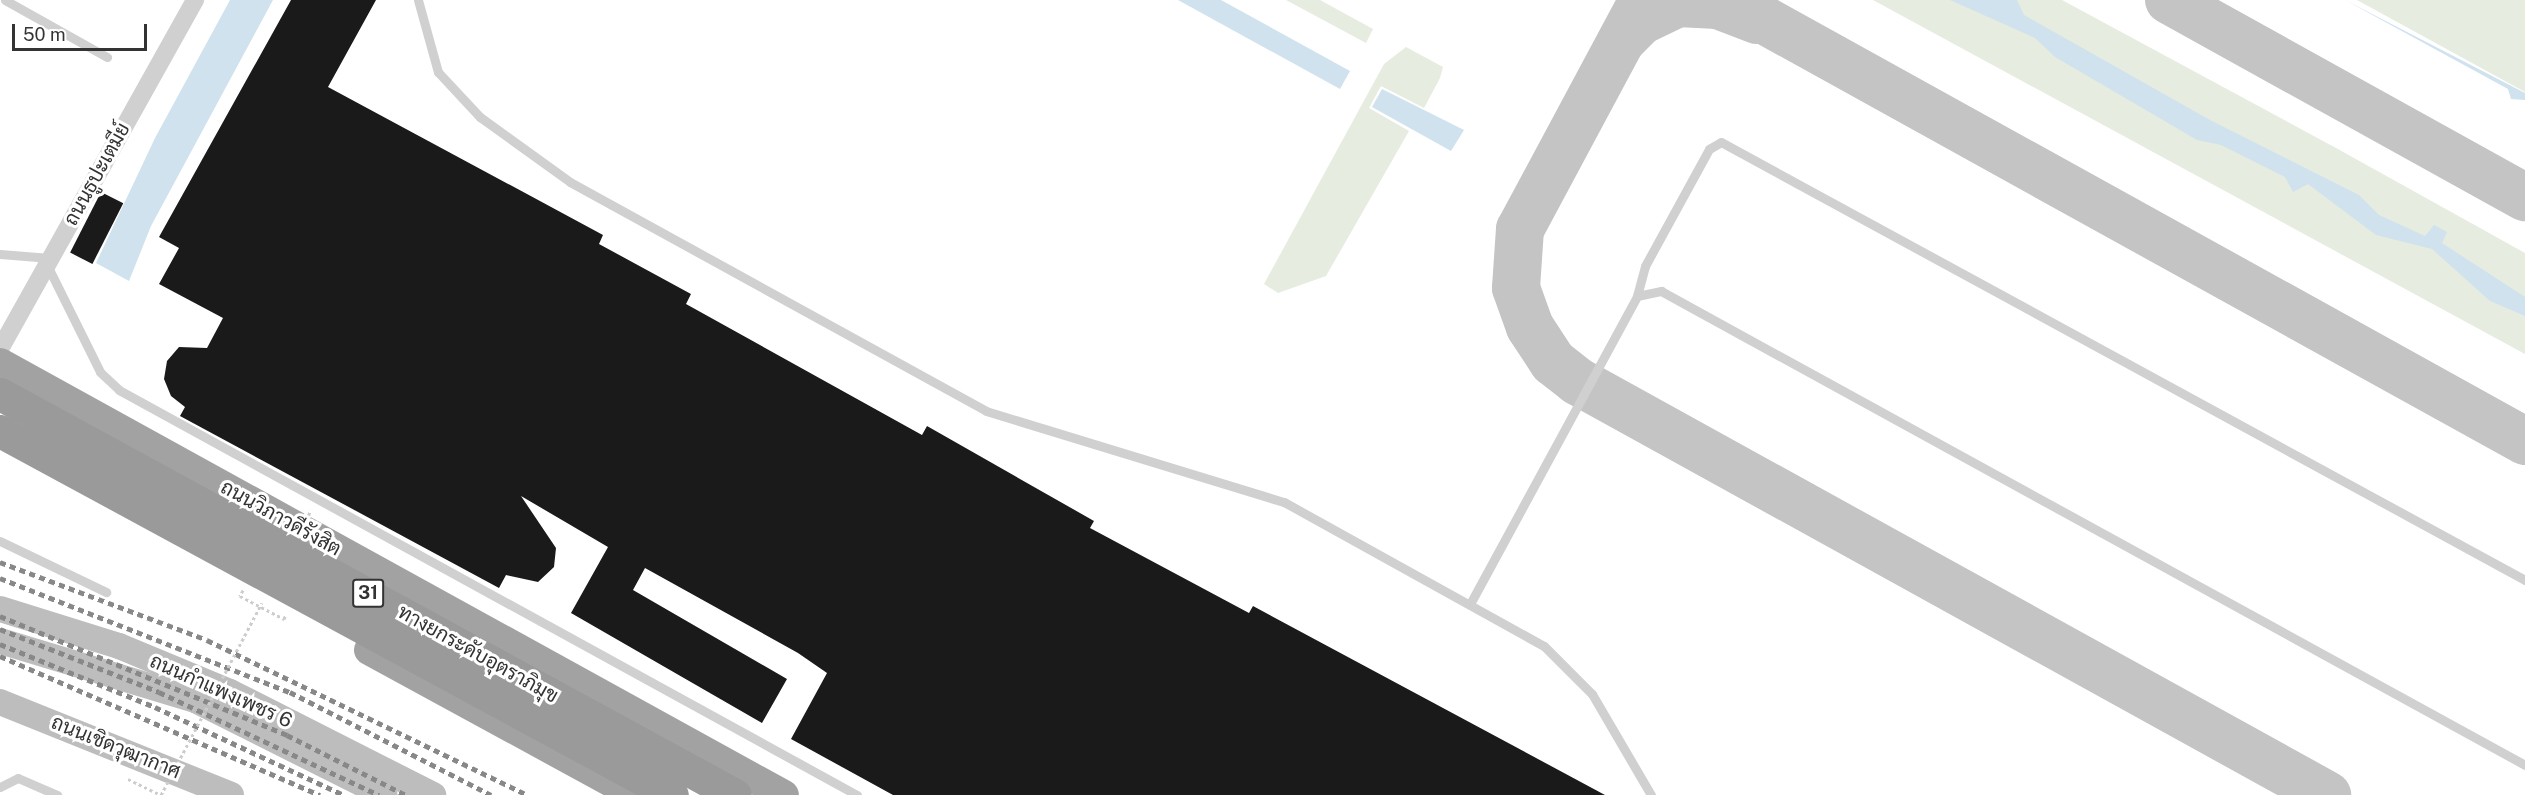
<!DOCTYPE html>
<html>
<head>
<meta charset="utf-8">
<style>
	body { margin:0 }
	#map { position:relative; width:2525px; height:795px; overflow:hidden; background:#fff; font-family:"Public Sans",Sarabun,sans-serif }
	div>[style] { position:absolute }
	.green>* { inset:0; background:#e6ecdf }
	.water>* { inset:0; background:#cfe2ee }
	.taxiway>* { height:48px; margin:-24px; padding:0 24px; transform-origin:24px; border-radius:24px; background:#c4c4c4 }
	.building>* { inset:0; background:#1a1a1a; transform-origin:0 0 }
	.path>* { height:3px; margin-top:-1.5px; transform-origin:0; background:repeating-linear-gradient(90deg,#cdcdcd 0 3px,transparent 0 6px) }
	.service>* { height:9px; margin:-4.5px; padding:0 4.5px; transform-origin:4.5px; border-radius:4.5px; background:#d0d0d0 }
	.minor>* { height:18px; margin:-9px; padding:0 9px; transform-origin:9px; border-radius:9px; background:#d0d0d0 }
	.secondary>* { height:26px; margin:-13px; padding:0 13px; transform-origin:13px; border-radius:13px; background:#bdbdbd }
	.trunk>* { height:30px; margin:-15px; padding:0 15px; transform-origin:15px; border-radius:15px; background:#a2a2a2 }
	.rail>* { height:4.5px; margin-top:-2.25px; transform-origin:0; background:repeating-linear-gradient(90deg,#888 0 6px,transparent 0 10.5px) }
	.path-bridge>* { height:3px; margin-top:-1.5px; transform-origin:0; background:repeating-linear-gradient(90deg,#cdcdcd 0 3px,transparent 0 6px) }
	.motorway-bridge>* { height:33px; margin:-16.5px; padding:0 16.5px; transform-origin:16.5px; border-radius:16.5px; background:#9a9a9a }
	span { translate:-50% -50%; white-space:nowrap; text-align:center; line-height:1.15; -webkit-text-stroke:6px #fff; paint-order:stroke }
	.shield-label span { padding:2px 4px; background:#fff; border:2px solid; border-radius:4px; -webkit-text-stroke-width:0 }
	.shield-label { font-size:18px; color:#333; font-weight:700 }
	.street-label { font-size:20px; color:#333 }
	.scale { position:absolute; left:12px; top:24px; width:135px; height:27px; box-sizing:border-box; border:3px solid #333; border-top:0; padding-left:8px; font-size:18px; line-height:21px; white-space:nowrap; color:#333; -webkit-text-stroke:4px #fff; paint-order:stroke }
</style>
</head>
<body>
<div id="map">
	<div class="green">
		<i style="clip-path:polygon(1286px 0,1320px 0,1373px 29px,1366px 43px)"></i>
		<i style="clip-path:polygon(1873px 0,2062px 0,2336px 148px,2525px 253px,2525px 354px)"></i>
		<i style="clip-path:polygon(2357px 0,2525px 0,2525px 92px)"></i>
		<i style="clip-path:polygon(1406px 47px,1443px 67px,1440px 78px,1424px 108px,1381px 86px,1369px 108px,1409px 131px,1326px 276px,1278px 293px,1264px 284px,1384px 64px)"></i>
	</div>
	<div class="water">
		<i style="clip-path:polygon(230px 0,273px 0,151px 226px,129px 281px,96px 263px,155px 138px)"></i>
		<i style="clip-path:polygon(1178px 0,1221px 0,1350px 71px,1340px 89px)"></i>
		<i style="clip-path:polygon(1950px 0,2017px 0,2024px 15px,2210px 120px,2359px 195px,2379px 215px,2425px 236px,2434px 225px,2447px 232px,2442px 243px,2525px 297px,2525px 316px,2490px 301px,2432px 249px,2376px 235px,2308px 184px,2293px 192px,2285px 177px,2221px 145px,2197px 140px,2055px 57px,2035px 38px)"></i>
		<i style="clip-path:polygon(2345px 0,2525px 93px,2525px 100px,2511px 99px,2508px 89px)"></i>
		<i style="clip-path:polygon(1382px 89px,1464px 130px,1451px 151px,1372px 107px)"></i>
	</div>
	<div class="taxiway">
		<i style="left:1643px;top:0;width:260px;rotate:118.2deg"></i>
		<i style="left:1520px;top:229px;width:59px;rotate:93.9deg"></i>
		<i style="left:1516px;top:288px;width:41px;rotate:70.3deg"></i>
		<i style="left:1530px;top:327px;width:42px;rotate:56.7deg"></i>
		<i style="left:1553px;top:362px;width:31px;rotate:38deg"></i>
		<i style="left:1577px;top:381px;width:857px;rotate:28.9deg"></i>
		<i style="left:1728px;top:0;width:911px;rotate:28.96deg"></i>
		<i style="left:2169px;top:0;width:407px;rotate:29deg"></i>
		<i style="left:1623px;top:39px;width:25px;rotate:-45deg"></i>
		<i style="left:1641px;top:21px;width:41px;rotate:-25.9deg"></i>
		<i style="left:1678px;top:3px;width:40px;rotate:2.9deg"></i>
		<i style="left:1718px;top:5px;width:42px;rotate:21deg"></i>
	</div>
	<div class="building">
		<i style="clip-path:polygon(291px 0,376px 0,328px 87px,603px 235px,599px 244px,691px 294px,686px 304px,922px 435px,927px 426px,1094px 521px,1090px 528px,1249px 613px,1253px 606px,1605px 795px,893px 795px,791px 739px,827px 673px,798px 653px,645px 568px,633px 590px,787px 679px,762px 723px,571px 613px,608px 547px,521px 496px,556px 548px,554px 567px,538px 582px,506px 575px,499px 588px,180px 416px,185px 407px,171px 396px,164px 379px,167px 361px,179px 347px,207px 348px,223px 318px,159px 284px,179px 248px,159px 237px)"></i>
		<i style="left:101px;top:192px;width:25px;height:68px;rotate:27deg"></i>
	</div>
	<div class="path">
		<i style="left:243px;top:590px;width:7px;rotate:117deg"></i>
		<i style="left:240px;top:596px;width:50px;rotate:27.6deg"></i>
		<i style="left:284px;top:619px;width:5px;rotate:-68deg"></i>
		<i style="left:128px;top:779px;width:37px;rotate:26deg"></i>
	</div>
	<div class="service">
		<i style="left:5px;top:0;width:117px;rotate:29.2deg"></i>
		<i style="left:418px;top:0;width:75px;rotate:74.5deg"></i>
		<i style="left:438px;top:72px;width:62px;rotate:47deg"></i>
		<i style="left:480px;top:117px;width:111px;rotate:35.8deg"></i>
		<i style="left:570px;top:182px;width:475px;rotate:28.8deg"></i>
		<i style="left:986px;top:411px;width:312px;rotate:17deg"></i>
		<i style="left:1284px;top:502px;width:297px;rotate:29deg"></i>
		<i style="left:1544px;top:646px;width:68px;rotate:45deg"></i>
		<i style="left:1592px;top:694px;width:117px;rotate:59.7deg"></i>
		<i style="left:0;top:254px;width:50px;rotate:4.6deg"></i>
		<i style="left:47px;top:265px;width:119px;rotate:63.6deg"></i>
		<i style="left:100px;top:372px;width:26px;rotate:43deg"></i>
		<i style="left:119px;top:390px;width:842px;rotate:28.76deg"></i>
		<i style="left:1637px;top:296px;width:25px;rotate:-12deg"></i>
		<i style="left:1661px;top:291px;width:985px;rotate:28.75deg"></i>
		<i style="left:0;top:541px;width:118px;rotate:25.7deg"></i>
		<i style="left:1470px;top:604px;width:350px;rotate:-61.5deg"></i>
		<i style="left:1637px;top:296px;width:31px;rotate:-75deg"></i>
		<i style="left:1645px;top:266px;width:133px;rotate:-61.3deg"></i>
		<i style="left:1709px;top:149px;width:14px;rotate:-30deg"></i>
		<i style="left:1721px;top:142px;width:916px;rotate:28.58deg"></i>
		<i style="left:0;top:787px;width:20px;rotate:-27deg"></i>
		<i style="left:18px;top:778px;width:43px;rotate:23.6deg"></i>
	</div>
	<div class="minor">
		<i style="left:0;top:349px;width:400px;rotate:-60.8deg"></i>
	</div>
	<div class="secondary">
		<i style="left:0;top:609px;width:125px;rotate:17.3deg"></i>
		<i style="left:119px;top:646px;width:120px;rotate:22.5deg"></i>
		<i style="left:230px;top:692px;width:228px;rotate:26.9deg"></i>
		<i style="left:0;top:641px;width:204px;rotate:16.8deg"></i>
		<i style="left:195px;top:700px;width:212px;rotate:26.6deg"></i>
		<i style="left:0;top:702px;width:249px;rotate:21.9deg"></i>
	</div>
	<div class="trunk">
		<i style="left:0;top:363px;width:895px;rotate:28.86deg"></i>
		<i style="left:369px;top:650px;width:303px;rotate:28.6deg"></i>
	</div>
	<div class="rail">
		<i style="left:0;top:562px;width:221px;rotate:20.6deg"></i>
		<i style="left:207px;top:640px;width:356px;rotate:25.8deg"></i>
		<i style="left:0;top:578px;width:312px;rotate:21.5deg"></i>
		<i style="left:290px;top:692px;width:226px;rotate:27.1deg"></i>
		<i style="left:0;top:616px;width:311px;rotate:22.5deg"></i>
		<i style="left:287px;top:735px;width:133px;rotate:26.8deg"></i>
		<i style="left:0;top:629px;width:171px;rotate:21.6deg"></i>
		<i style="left:159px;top:692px;width:243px;rotate:25.1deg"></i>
		<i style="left:0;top:644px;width:167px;rotate:22.1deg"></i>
		<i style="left:155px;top:707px;width:208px;rotate:25deg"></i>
		<i style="left:0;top:656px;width:349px;rotate:23.5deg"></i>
	</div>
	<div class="path-bridge">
		<i style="left:300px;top:531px;width:24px;rotate:-62deg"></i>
		<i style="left:161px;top:795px;width:217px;rotate:-62.3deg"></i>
	</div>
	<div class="motorway-bridge">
		<i style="left:0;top:394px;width:837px;rotate:28.62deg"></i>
		<i style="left:0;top:431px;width:764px;rotate:28.44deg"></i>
	</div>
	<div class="shield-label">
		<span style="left:368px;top:593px">31</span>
	</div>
	<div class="street-label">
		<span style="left:97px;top:174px;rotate:-61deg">ถนนธูปะเตมีย์</span>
		<span style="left:281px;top:518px;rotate:29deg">ถนนวิภาวดีรังสิต</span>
		<span style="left:478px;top:654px;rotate:29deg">ทางยกระดับอุตราภิมุข</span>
		<span style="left:221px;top:691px;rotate:24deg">ถนนกำแพงเพชร 6</span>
		<span style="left:116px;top:747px;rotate:22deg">ถนนเชิดวุฒากาศ</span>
	</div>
	<div class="scale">50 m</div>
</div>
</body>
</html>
